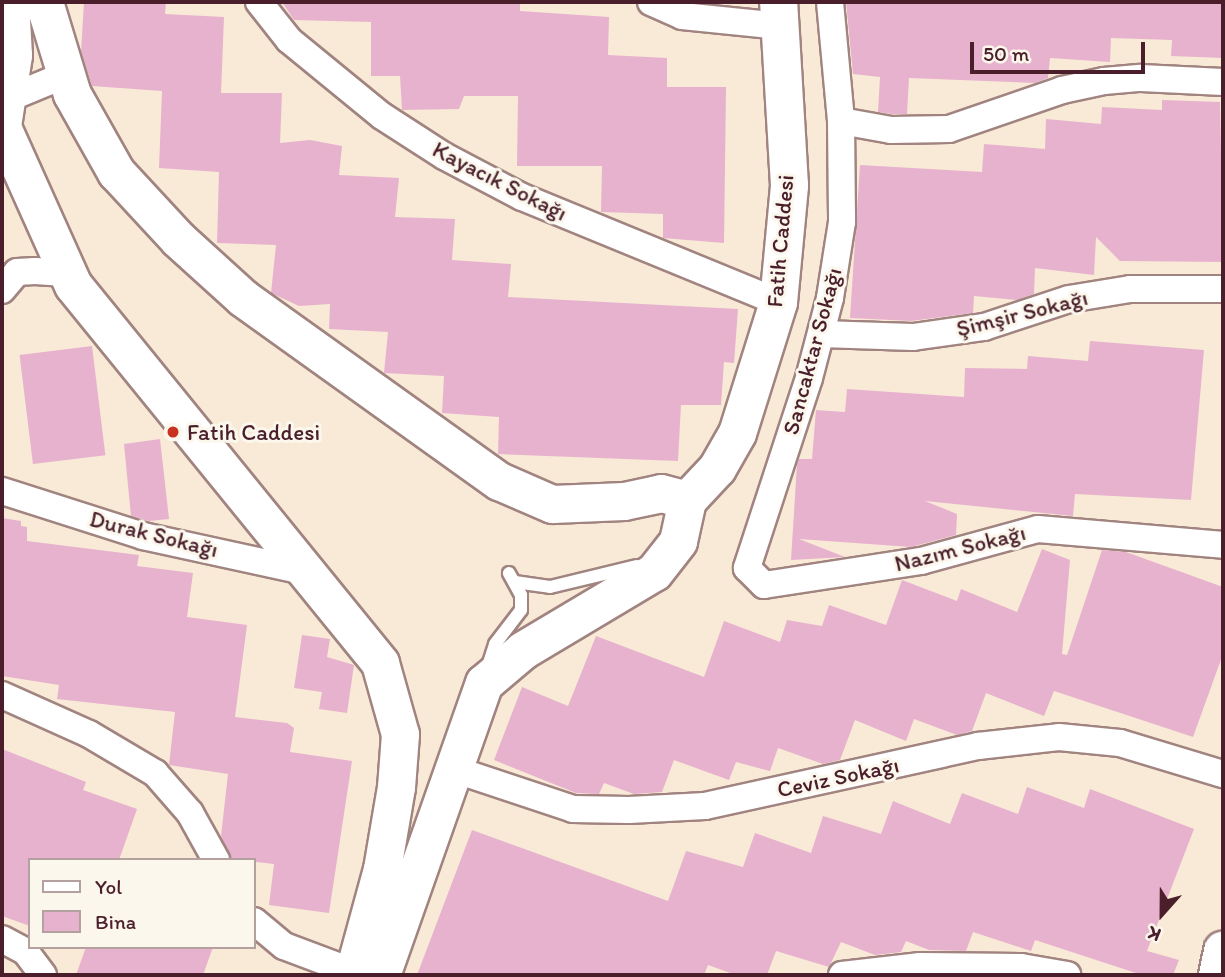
<!DOCTYPE html>
<html>
<head>
<meta charset="utf-8">
<style>
	body { margin:0 }
	#map { position:relative; width:1225px; height:977px; overflow:hidden; background:#f8ead6; font-family:Itim,sans-serif }
	div>[style] { position:absolute }
	.building>* { inset:0; background:#e7b2ce; transform-origin:0 0 }
	.roads { filter:drop-shadow(2px 0 #a18480) drop-shadow(-2px 0 #a18480) drop-shadow(0 2px #a18480) drop-shadow(0 -2px #a18480) }
	.lane>* { height:12px; margin:-6px; padding:0 6px; transform-origin:6px; border-radius:6px; background:#fff }
	.street>* { height:26px; margin:-13px; padding:0 13px; transform-origin:13px; border-radius:13px; background:#fff }
	.secondary>* { height:37px; margin:-18.5px; padding:0 18.5px; transform-origin:18.5px; border-radius:18.5px; background:#fff }
	.primary>* { height:38px; margin:-19px; padding:0 19px; transform-origin:19px; border-radius:19px; background:#fff }
	.dots>* { width:19px; height:19px; translate:-50% -50%; box-sizing:border-box; border:4px solid #fbf7ec; border-radius:50% }
	span { translate:-50% -50%; white-space:nowrap; text-align:center; line-height:1.15; -webkit-text-stroke:6px #fbf7ec; paint-order:stroke }
	.street-label { font-size:23px; color:#4a1f2b }
	.poi-label { font-size:23px; color:#4a1f2b }
	.left { translate:0 -50%; text-align:left }
	.frame { position:absolute; inset:0; border:4px solid #4a1f2b; pointer-events:none }
	.legend { position:absolute; left:28px; top:858px; width:228px; height:91px; box-sizing:border-box; background:#fbf7ec; border:2px solid #b4a19f; margin:0; padding:9px 12px; list-style:none; font-size:21px; color:#4a1f2b }
	.legend li { display:flex; align-items:center; gap:14px; height:35px }
	.legend b { width:35px; border:2px solid #b4a19f }
	.north { position:absolute; left:1127px; top:879px; width:70px; height:70px; -webkit-text-stroke:5px #fbf7ec; paint-order:stroke; rotate:201deg; font-size:19px; font-weight:700; line-height:28px; text-align:center; color:#4a1f2b }
	.north::after { content:''; display:block; margin:auto; width:24px; height:32px; background:#4a1f2b; clip-path:polygon(50% 0,100% 100%,50% 72%,0 100%) }
	.scale { position:absolute; left:970px; top:42px; width:175px; height:32px; box-sizing:border-box; border:4px solid #4a1f2b; border-top:0; padding-left:9px; font-size:21px; line-height:24px; white-space:nowrap; color:#4a1f2b; -webkit-text-stroke:5px #fbf7ec; paint-order:stroke }
</style>
</head>
<body>
<div id="map">
	<div class="building">
		<i style="clip-path:polygon(84px 2px,166px 2px,165px 14px,224px 17px,221px 93px,282px 93px,280px 143px,310px 140px,342px 146px,339px 175px,399px 178px,395px 217px,455px 219px,452px 260px,511px 264px,508px 297px,738px 309px,734px 363px,724px 362px,721px 405px,681px 405px,678px 461px,498px 454px,499px 417px,442px 413px,444px 376px,384px 373px,388px 332px,329px 329px,330px 304px,299px 306px,271px 293px,276px 245px,217px 243px,219px 172px,159px 168px,162px 91px,92px 86px,81px 52px)"></i>
		<i style="clip-path:polygon(282px 2px,520px 2px,520px 11px,609px 17px,608px 55px,667px 58px,667px 87px,726px 87px,724px 243px,663px 238px,663px 214px,601px 212px,602px 166px,517px 166px,518px 96px,464px 96px,459px 109px,402px 110px,400px 76px,371px 76px,371px 22px,294px 20px)"></i>
		<i style="clip-path:polygon(846px 2px,1223px 2px,1223px 58px,1171px 56px,1172px 40px,1111px 38px,1110px 62px,1050px 58px,1048px 78px,1035px 83px,909px 78px,907px 114px,892px 114px,878px 112px,880px 77px,853px 74px)"></i>
		<i style="clip-path:polygon(1162px 100px,1220px 102px,1223px 262px,1120px 261px,1096px 237px,1094px 275px,1035px 268px,1034px 294px,1017px 300px,974px 296px,973px 313px,911px 321px,850px 318px,860px 165px,982px 172px,984px 144px,1045px 149px,1046px 119px,1101px 124px,1102px 107px,1162px 110px)"></i>
		<i style="clip-path:polygon(1090px 341px,1204px 350px,1191px 500px,1075px 494px,1073px 516px,925px 501px,957px 514px,956px 535px,911px 547px,799px 539px,845px 557px,791px 560px,797px 464px,799px 459px,812px 459px,816px 410px,845px 412px,847px 389px,964px 397px,965px 368px,1027px 369px,1028px 356px,1088px 361px)"></i>
		<i style="left:92px;top:346px;width:110px;height:73px;rotate:83deg"></i>
		<i style="clip-path:polygon(160px 439px,169px 519px,149px 521px,131px 516px,124px 444px)"></i>
		<i style="clip-path:polygon(2px 518px,21px 521px,21px 526px,27px 527px,27px 541px,139px 555px,137px 566px,193px 573px,187px 617px,247px 625px,235px 717px,287px 723px,294px 728px,290px 752px,352px 761px,329px 913px,269px 905px,274px 864px,231px 859px,221px 836px,228px 774px,169px 765px,175px 712px,57px 699px,59px 685px,2px 676px)"></i>
		<i style="clip-path:polygon(1042px 549px,1070px 560px,1062px 654px,1067px 655px,1102px 550px,1126px 552px,1223px 587px,1223px 654px,1193px 737px,1054px 691px,1044px 716px,986px 693px,972px 731px,957px 735px,914px 719px,906px 741px,855px 720px,840px 760px,823px 764px,778px 748px,770px 771px,736px 762px,729px 780px,674px 760px,662px 792px,634px 794px,604px 783px,599px 794px,576px 793px,494px 760px,522px 687px,568px 706px,596px 636px,704px 677px,724px 621px,780px 642px,787px 620px,822px 626px,829px 605px,886px 625px,902px 580px,957px 601px,961px 589px,1017px 612px)"></i>
		<i style="clip-path:polygon(302px 635px,330px 639px,327px 657px,354px 665px,347px 713px,319px 709px,322px 692px,294px 688px)"></i>
		<i style="clip-path:polygon(2px 749px,86px 782px,83px 790px,137px 809px,119px 860px,30px 860px,30px 926px,2px 916px)"></i>
		<i style="clip-path:polygon(1027px 787px,1084px 808px,1090px 789px,1194px 829px,1147px 951px,1179px 960px,1173px 975px,1142px 975px,1035px 940px,1031px 951px,973px 932px,966px 951px,929px 950px,906px 941px,901px 952px,875px 955px,841px 942px,829px 967px,776px 951px,767px 975px,736px 975px,708px 965px,704px 975px,417px 975px,472px 830px,668px 901px,686px 851px,743px 867px,755px 833px,811px 853px,823px 816px,881px 834px,893px 801px,950px 824px,962px 793px,1018px 814px)"></i>
		<i style="clip-path:polygon(86px 947px,213px 947px,203px 975px,76px 975px)"></i>
	</div>
	<div class="roads">
		<div class="lane">
			<i style="left:515px;top:582px;width:35px;rotate:8deg"></i>
			<i style="left:550px;top:587px;width:89px;rotate:-13.6deg"></i>
			<i style="left:487px;top:669px;width:26px;rotate:-72deg"></i>
			<i style="left:495px;top:644px;width:43px;rotate:-52.6deg"></i>
			<i style="left:521px;top:610px;width:15px;rotate:-90deg"></i>
			<i style="left:521px;top:595px;width:25px;rotate:-119deg"></i>
		</div>
		<div class="street">
			<i style="left:259px;top:2px;width:48px;rotate:51.7deg"></i>
			<i style="left:289px;top:40px;width:120px;rotate:39.3deg"></i>
			<i style="left:382px;top:116px;width:74px;rotate:32.8deg"></i>
			<i style="left:444px;top:156px;width:88px;rotate:27.7deg"></i>
			<i style="left:522px;top:197px;width:277px;rotate:22.3deg"></i>
			<i style="left:651px;top:2px;width:34px;rotate:24deg"></i>
			<i style="left:682px;top:16px;width:99px;rotate:5.8deg"></i>
			<i style="left:830px;top:2px;width:120px;rotate:84.7deg"></i>
			<i style="left:841px;top:121px;width:101px;rotate:89.4deg"></i>
			<i style="left:842px;top:222px;width:77px;rotate:99deg"></i>
			<i style="left:830px;top:298px;width:83px;rotate:104.7deg"></i>
			<i style="left:809px;top:378px;width:200px;rotate:108.1deg"></i>
			<i style="left:747px;top:568px;width:24px;rotate:45deg"></i>
			<i style="left:764px;top:585px;width:159px;rotate:-8.7deg"></i>
			<i style="left:921px;top:561px;width:121px;rotate:-15.3deg"></i>
			<i style="left:1038px;top:529px;width:186px;rotate:4.9deg"></i>
			<i style="left:2px;top:101px;width:68px;rotate:-22.4deg"></i>
			<i style="left:841px;top:121px;width:51px;rotate:10.2deg"></i>
			<i style="left:891px;top:130px;width:58px;rotate:-1deg"></i>
			<i style="left:949px;top:129px;width:120px;rotate:-19deg"></i>
			<i style="left:1062px;top:90px;width:43px;rotate:-12.1deg"></i>
			<i style="left:1104px;top:81px;width:37px;rotate:-5deg"></i>
			<i style="left:1141px;top:78px;width:82px;rotate:2.8deg"></i>
			<i style="left:2px;top:290px;width:23px;rotate:-50deg"></i>
			<i style="left:17px;top:272px;width:18px;rotate:-3deg"></i>
			<i style="left:35px;top:271px;width:26px;rotate:4deg"></i>
			<i style="left:61px;top:273px;width:17px;rotate:45deg"></i>
			<i style="left:821px;top:334px;width:92px;rotate:1.9deg"></i>
			<i style="left:913px;top:337px;width:72px;rotate:-8deg"></i>
			<i style="left:984px;top:327px;width:89px;rotate:-18.2deg"></i>
			<i style="left:1069px;top:299px;width:62px;rotate:-9.3deg"></i>
			<i style="left:1130px;top:289px;width:93px"></i>
			<i style="left:2px;top:491px;width:148px;rotate:17.7deg"></i>
			<i style="left:143px;top:536px;width:169px;rotate:12.3deg"></i>
			<i style="left:2px;top:695px;width:95px;rotate:24.1deg"></i>
			<i style="left:89px;top:734px;width:77px;rotate:30.6deg"></i>
			<i style="left:155px;top:773px;width:53px;rotate:48.8deg"></i>
			<i style="left:190px;top:813px;width:54px;rotate:61deg"></i>
			<i style="left:453px;top:769px;width:126px;rotate:18.4deg"></i>
			<i style="left:573px;top:809px;width:56px;rotate:1deg"></i>
			<i style="left:629px;top:810px;width:76px;rotate:-3deg"></i>
			<i style="left:705px;top:806px;width:280px;rotate:-12.4deg"></i>
			<i style="left:978px;top:746px;width:81px;rotate:-6.3deg"></i>
			<i style="left:1059px;top:737px;width:61px;rotate:5.6deg"></i>
			<i style="left:1120px;top:743px;width:108px;rotate:16.8deg"></i>
			<i style="left:254px;top:921px;width:39px;rotate:40deg"></i>
			<i style="left:284px;top:946px;width:74px;rotate:20.6deg"></i>
			<i style="left:2px;top:939px;width:26px;rotate:28deg"></i>
			<i style="left:25px;top:951px;width:30px;rotate:53deg"></i>
			<i style="left:842px;top:975px;width:79px;rotate:-6.6deg"></i>
			<i style="left:920px;top:966px;width:101px;rotate:0.6deg"></i>
			<i style="left:1021px;top:967px;width:47px;rotate:9.9deg"></i>
		</div>
		<div class="secondary">
			<i style="left:44px;top:2px;width:96px;rotate:73.1deg"></i>
			<i style="left:72px;top:94px;width:90px;rotate:60.6deg"></i>
			<i style="left:116px;top:172px;width:91px;rotate:47.2deg"></i>
			<i style="left:178px;top:239px;width:88px;rotate:42.2deg"></i>
			<i style="left:243px;top:298px;width:315px;rotate:35.6deg"></i>
			<i style="left:499px;top:481px;width:58px;rotate:23.5deg"></i>
			<i style="left:552px;top:504px;width:72px;rotate:-2.4deg"></i>
			<i style="left:624px;top:501px;width:38px;rotate:-12deg"></i>
			<i style="left:661px;top:493px;width:27px;rotate:15deg"></i>
			<i style="left:2px;top:126px;width:72px;rotate:-81.2deg"></i>
			<i style="left:13px;top:55px;width:53px;rotate:-93.2deg"></i>
			<i style="left:2px;top:127px;width:173px;rotate:65.8deg"></i>
			<i style="left:73px;top:285px;width:487px;rotate:50.9deg"></i>
			<i style="left:380px;top:663px;width:74px;rotate:74.3deg"></i>
			<i style="left:400px;top:734px;width:53px;rotate:94.3deg"></i>
			<i style="left:396px;top:787px;width:83px;rotate:99.7deg"></i>
			<i style="left:382px;top:869px;width:110px;rotate:105.3deg"></i>
			<i style="left:381px;top:975px;width:310px;rotate:-70.6deg"></i>
			<i style="left:484px;top:683px;width:51px;rotate:-40.2deg"></i>
			<i style="left:523px;top:650px;width:152px;rotate:-30.8deg"></i>
			<i style="left:654px;top:572px;width:39px;rotate:-52deg"></i>
			<i style="left:678px;top:541px;width:42px;rotate:-77.6deg"></i>
			<i style="left:687px;top:500px;width:44px;rotate:-46.8deg"></i>
			<i style="left:717px;top:468px;width:40px;rotate:-60.3deg"></i>
			<i style="left:737px;top:433px;width:137px;rotate:-72.6deg"></i>
			<i style="left:778px;top:302px;width:118px;rotate:-84.6deg"></i>
			<i style="left:789px;top:185px;width:183px;rotate:-93.4deg"></i>
		</div>
		<div class="primary">
			<i style="left:1218px;top:975px;width:25px;rotate:-78deg"></i>
		</div>
	</div>
	<div class="dots">
		<i style="left:173px;top:432px;background:#c8321e"></i>
	</div>
	<div class="street-label">
		<span style="left:500px;top:181px;rotate:27deg">Kayacık Sokağı</span>
		<span style="left:780px;top:241px;rotate:-85deg">Fatih Caddesi</span>
		<span style="left:1022px;top:313px;rotate:-14deg">Şimşir Sokağı</span>
		<span style="left:812px;top:351px;rotate:-75deg">Sancaktar Sokağı</span>
		<span style="left:154px;top:534px;rotate:14deg">Durak Sokağı</span>
		<span style="left:960px;top:548px;rotate:-14deg">Nazım Sokağı</span>
		<span style="left:838px;top:777px;rotate:-12deg">Ceviz Sokağı</span>
	</div>
	<div class="poi-label">
		<span class="left" style="left:187px;top:432px">Fatih Caddesi</span>
	</div>
	<div class="frame"></div>
	<ul class="legend">
	<li><b style="height:9px;background:#fff"></b>Yol</li>
	<li><b style="height:19px;background:#e7b2ce"></b>Bina</li>
	</ul>
	<div class="north">K</div>
	<div class="scale">50 m</div>
</div>
</body>
</html>
